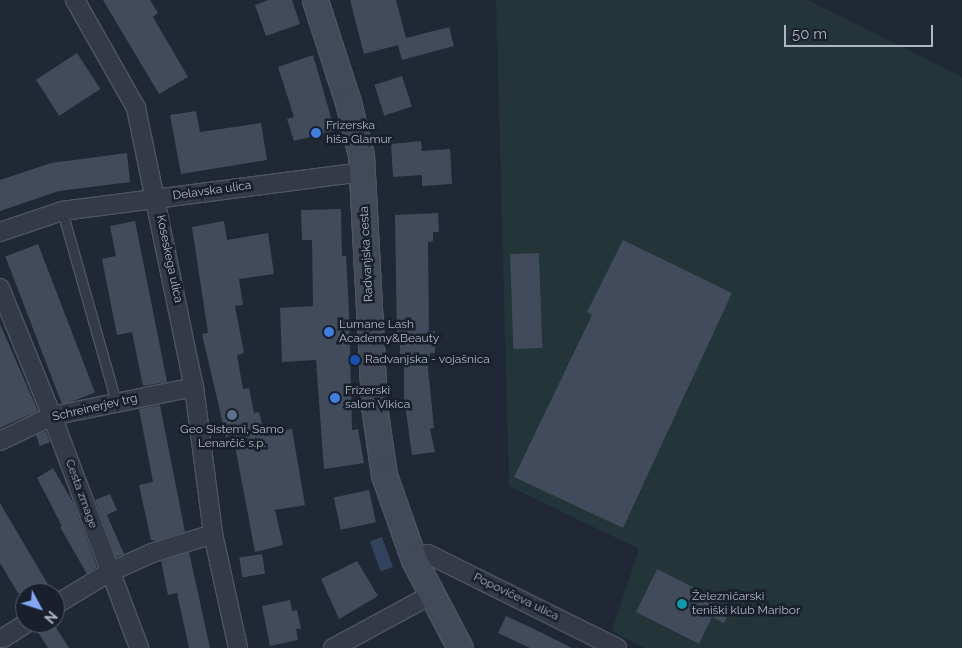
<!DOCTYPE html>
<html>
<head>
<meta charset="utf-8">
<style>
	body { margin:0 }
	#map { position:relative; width:962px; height:648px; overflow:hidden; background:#202836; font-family:Raleway,sans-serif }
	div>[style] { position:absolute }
	.green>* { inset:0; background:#233538 }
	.water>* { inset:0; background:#34435d; transform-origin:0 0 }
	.building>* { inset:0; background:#414b5b; transform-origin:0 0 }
	.roads { filter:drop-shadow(1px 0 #4e5561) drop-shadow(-1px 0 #4e5561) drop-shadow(0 1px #4e5561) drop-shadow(0 -1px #4e5561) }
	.lane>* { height:9px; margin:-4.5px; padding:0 4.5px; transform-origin:4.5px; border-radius:4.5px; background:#343a47 }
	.street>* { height:18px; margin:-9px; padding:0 9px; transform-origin:9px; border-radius:9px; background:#343a47 }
	.secondary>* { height:25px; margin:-12.5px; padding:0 12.5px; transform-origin:12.5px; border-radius:12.5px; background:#424959 }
	.dots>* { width:14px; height:14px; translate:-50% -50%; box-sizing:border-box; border:2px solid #19202b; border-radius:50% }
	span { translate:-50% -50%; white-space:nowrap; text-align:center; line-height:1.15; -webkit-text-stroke:5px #19202b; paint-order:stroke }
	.poi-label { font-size:12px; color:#aeb5c3 }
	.left { translate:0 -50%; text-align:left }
	.street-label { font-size:12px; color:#aeb5c3 }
	.north { position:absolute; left:15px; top:583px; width:50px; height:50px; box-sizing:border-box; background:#19202b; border:1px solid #555c68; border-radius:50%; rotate:130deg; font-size:14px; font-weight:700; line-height:20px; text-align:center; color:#aeb5c3 }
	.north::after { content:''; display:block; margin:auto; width:18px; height:22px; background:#82a8f4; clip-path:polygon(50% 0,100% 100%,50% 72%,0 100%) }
	.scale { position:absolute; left:784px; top:25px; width:149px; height:22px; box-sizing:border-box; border:2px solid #aeb5c3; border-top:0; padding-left:6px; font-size:15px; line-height:18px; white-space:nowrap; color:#aeb5c3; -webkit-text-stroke:4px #19202b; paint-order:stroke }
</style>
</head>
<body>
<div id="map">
	<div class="green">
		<i style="clip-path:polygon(496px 0,807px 0,962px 77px,962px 648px,645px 648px,612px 631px,639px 549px,509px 486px)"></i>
	</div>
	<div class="water">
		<i style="left:382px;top:537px;width:32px;height:13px;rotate:70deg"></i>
	</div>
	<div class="building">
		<i style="clip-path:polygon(103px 0,150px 0,158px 13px,153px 17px,188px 77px,159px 94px)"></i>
		<i style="clip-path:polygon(269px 0,292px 0,300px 24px,266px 36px,255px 5px)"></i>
		<i style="clip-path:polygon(350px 0,396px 0,406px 38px,449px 27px,454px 46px,402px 60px,398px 45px,364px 54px)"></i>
		<i style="left:77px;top:53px;width:43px;height:49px;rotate:57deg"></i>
		<i style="clip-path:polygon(313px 55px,335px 131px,294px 141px,287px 119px,294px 117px,278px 67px)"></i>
		<i style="left:402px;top:76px;width:32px;height:29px;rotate:72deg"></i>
		<i style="clip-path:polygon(196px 111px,200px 132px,261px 123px,267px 160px,181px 174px,170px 115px)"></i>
		<i style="clip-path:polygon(421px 141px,422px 151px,450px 149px,452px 184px,422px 186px,422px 175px,393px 177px,391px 144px)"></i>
		<i style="clip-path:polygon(127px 153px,130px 182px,59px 191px,0 211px,0 180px,51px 163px)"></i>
		<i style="clip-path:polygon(341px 209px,342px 256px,346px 256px,349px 310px,352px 430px,358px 429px,364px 463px,324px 469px,316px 360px,282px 362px,280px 308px,313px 306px,312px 240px,302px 240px,301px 210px)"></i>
		<i style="clip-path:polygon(438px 213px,439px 232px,433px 232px,433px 241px,428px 242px,429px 331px,435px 331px,435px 353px,430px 353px,428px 369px,434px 428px,430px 429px,435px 452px,412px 455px,404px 397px,404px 354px,400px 354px,400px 342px,397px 342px,395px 215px)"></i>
		<i style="clip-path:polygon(135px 221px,167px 382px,143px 386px,132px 332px,117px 335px,102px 259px,116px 256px,110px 226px)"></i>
		<i style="clip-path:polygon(224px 221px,227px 240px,268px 233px,274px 274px,239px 279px,243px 305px,235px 306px,244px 353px,237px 355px,243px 389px,249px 388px,254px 413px,259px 412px,264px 434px,292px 429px,305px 505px,275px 510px,283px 545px,255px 552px,233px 435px,226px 437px,202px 334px,208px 333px,192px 227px)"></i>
		<i style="clip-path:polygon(623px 240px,732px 293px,623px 528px,514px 477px,592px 315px,587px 312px)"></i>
		<i style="left:38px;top:244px;width:159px;height:35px;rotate:69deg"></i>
		<i style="left:539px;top:253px;width:95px;height:29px;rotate:88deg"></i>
		<i style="clip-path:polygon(0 324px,38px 411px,0 428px)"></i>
		<i style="clip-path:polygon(160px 405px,185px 532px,156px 541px,151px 540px,139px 485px,153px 482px,139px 409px)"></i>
		<i style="left:46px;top:431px;width:12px;height:11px;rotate:70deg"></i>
		<i style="clip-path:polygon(53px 468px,74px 504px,97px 567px,87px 574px,60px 527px,62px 526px,37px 478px)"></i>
		<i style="left:369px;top:490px;width:33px;height:36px;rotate:78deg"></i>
		<i style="clip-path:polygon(110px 494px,117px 510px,107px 515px,124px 554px,116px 557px,95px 500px)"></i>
		<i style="clip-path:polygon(0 503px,53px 593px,18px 593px,0 563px)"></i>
		<i style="clip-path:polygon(189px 552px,210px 648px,189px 648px,177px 593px,168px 595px,161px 561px)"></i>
		<i style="left:262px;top:554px;width:20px;height:23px;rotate:81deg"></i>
		<i style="clip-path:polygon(357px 561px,378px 596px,339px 619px,321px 579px)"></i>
		<i style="clip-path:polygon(657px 569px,732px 607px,724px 623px,712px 617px,699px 644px,636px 612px)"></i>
		<i style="clip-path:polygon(290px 600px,292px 611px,297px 610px,301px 629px,296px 629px,298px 640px,270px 646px,262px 606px)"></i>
		<i style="clip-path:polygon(506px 616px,530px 627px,572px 648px,530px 648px,498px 633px)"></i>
		<i style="clip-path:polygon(38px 623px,53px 623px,69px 648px,48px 648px,36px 629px)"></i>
	</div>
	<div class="roads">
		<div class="lane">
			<i style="left:62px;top:211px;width:198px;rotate:74.2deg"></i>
		</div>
		<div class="street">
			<i style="left:75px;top:0;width:124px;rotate:60.5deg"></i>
			<i style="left:136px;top:108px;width:285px;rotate:78.3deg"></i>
			<i style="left:194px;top:387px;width:148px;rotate:82.6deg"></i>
			<i style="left:213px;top:534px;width:117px;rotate:77.6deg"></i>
			<i style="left:0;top:232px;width:65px;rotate:-18.7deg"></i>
			<i style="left:62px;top:211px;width:304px;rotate:-7.4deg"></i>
			<i style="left:0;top:288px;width:138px;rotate:67.9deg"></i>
			<i style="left:52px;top:416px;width:248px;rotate:69.4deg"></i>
			<i style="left:0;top:441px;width:58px;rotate:-25.7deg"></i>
			<i style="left:52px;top:416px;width:145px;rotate:-11.5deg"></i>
			<i style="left:414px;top:560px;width:15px;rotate:-23deg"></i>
			<i style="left:428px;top:554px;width:211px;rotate:26.4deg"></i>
			<i style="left:55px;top:605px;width:64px;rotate:-31deg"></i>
			<i style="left:110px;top:572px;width:46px;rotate:-24.3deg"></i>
			<i style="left:152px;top:553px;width:64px;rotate:-17.3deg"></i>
			<i style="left:3px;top:638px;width:28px;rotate:-32deg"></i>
			<i style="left:333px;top:648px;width:111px;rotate:-28.4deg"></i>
		</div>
		<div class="secondary">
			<i style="left:315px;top:0;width:107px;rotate:72.1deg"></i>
			<i style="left:348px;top:102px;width:55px;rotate:76.2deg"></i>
			<i style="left:361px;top:155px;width:251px;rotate:87deg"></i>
			<i style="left:374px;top:406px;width:70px;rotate:81.8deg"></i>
			<i style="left:384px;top:475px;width:90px;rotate:70.6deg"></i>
			<i style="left:414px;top:560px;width:99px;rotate:62.4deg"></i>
		</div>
	</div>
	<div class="dots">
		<i style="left:316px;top:133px;background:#3f7fe0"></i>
		<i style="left:329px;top:332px;background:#3f7fe0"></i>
		<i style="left:355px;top:360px;background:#1a4fb4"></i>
		<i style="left:335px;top:398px;background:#3f7fe0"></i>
		<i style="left:232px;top:415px;background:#5c6f8a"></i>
		<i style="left:682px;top:604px;background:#0f9aa8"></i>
	</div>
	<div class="poi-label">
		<span class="left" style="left:326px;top:133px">Frizerska<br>hiša Glamur</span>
		<span class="left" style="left:339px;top:332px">Lumane Lash<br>Academy&amp;Beauty</span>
		<span class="left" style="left:365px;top:360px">Radvanjska - vojašnica</span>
		<span class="left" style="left:345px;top:398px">Frizerski<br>salon Vikica</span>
		<span style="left:232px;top:437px">Geo Sistemi, Samo<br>Lenarčič s.p.</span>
		<span class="left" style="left:692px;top:604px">Železničarski<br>teniški klub Maribor</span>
	</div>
	<div class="street-label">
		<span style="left:212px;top:191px;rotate:-8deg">Delavska ulica</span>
		<span style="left:367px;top:254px;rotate:-93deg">Radvanjska cesta</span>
		<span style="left:169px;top:259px;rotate:78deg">Koseskega ulica</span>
		<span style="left:95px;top:408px;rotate:-13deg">Schreinerjev trg</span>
		<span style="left:81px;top:494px;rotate:70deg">Cesta zmage</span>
		<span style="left:516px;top:597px;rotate:26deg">Popovičeva ulica</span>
	</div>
	<div class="north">N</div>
	<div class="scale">50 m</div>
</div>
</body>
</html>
